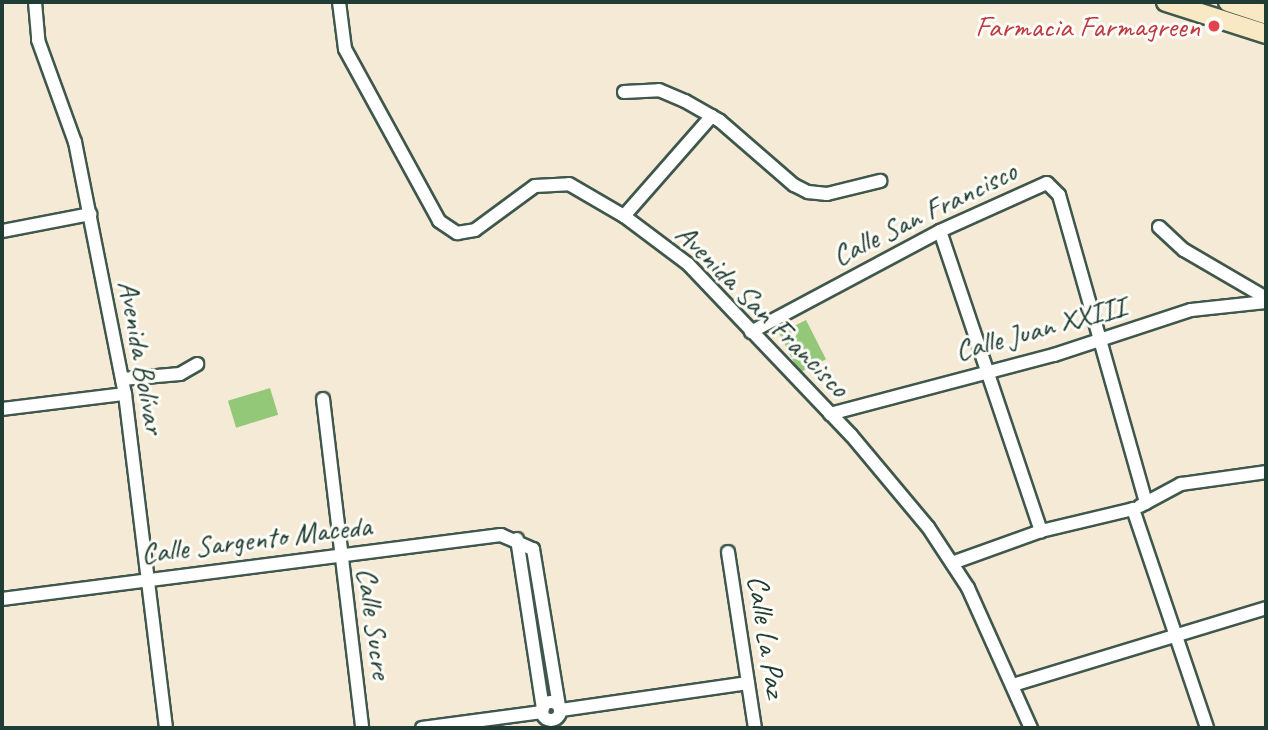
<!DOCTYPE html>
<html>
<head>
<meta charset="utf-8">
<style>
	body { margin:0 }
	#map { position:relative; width:1268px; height:730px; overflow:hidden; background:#f4ead5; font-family:Caveat,sans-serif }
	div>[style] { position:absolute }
	.green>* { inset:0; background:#93c879; transform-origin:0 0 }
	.roads { filter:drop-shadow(2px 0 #3f574c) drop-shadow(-2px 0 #3f574c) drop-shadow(0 2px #3f574c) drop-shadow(0 -2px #3f574c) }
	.street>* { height:12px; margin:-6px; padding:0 6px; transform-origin:6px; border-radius:6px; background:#fff }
	.street>.ring { margin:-6px; padding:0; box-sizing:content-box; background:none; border:12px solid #fff; border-radius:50% }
	.secondary>* { height:18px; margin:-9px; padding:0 9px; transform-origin:9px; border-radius:9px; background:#f8e8c3 }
	.dots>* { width:19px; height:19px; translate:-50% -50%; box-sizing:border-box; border:4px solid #fdfcf7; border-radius:50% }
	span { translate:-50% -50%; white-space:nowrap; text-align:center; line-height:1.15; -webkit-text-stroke:6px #fdfcf7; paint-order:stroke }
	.health-label { font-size:30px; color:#be3a42 }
	.right { translate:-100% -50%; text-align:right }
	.street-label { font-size:30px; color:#1f3d34 }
	.frame { position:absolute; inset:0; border:4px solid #1f3d34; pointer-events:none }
</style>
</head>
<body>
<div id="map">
	<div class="green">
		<i style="left:806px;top:320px;width:44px;height:30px;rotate:63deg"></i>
		<i style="left:270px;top:388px;width:28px;height:44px;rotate:73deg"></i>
	</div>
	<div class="roads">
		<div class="street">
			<i style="left:35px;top:2px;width:38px;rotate:85deg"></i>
			<i style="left:38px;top:40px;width:109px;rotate:70.1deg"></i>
			<i style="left:75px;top:142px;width:257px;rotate:78.8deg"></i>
			<i style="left:125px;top:394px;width:337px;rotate:83deg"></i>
			<i style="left:339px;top:2px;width:47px;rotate:82.7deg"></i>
			<i style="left:345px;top:49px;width:196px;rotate:61.3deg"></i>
			<i style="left:439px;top:221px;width:22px;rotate:34deg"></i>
			<i style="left:457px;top:233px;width:18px;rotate:-9deg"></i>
			<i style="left:475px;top:230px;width:74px;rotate:-36.3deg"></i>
			<i style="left:535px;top:186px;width:34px;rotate:-3deg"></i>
			<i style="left:569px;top:184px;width:64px;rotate:30.2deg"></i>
			<i style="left:624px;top:216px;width:80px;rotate:36.9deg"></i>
			<i style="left:688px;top:264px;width:236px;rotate:46.4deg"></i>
			<i style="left:851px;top:435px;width:120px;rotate:50.1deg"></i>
			<i style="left:928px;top:527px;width:73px;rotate:56.7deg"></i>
			<i style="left:968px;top:588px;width:154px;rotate:65.8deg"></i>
			<i style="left:624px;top:92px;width:35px;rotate:-3deg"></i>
			<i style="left:659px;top:90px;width:28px;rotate:23deg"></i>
			<i style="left:685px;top:101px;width:40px;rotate:29.7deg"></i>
			<i style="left:720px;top:121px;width:98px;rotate:40.9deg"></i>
			<i style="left:794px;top:185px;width:16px;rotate:27deg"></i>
			<i style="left:808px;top:192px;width:19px;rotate:6deg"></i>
			<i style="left:827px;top:194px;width:55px;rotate:-13.8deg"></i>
			<i style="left:624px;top:216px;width:133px;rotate:-48.7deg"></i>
			<i style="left:1159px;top:227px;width:34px;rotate:43deg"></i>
			<i style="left:1184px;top:250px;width:95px;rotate:30.3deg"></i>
			<i style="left:2px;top:231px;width:90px;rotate:-10.9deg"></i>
			<i style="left:940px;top:231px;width:317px;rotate:71.4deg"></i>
			<i style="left:751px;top:332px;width:214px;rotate:-28.1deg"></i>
			<i style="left:940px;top:231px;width:117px;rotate:-24.2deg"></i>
			<i style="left:1047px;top:183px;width:17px;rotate:45deg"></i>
			<i style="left:1059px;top:195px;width:320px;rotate:74.2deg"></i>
			<i style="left:122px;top:379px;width:58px;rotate:-4.9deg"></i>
			<i style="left:180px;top:374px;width:20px;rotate:-30deg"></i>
			<i style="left:323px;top:399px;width:331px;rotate:83.2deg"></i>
			<i style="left:2px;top:409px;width:124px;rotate:-7deg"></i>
			<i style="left:830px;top:414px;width:232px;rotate:-14.8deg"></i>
			<i style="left:1054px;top:355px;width:144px;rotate:-18.2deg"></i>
			<i style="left:1191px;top:310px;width:75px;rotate:-6.1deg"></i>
			<i style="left:1140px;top:506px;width:47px;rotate:-28.2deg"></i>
			<i style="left:1181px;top:484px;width:86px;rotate:-8deg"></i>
			<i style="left:517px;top:539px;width:172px;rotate:81.3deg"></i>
			<i style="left:728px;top:552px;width:178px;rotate:81.3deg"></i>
			<i style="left:952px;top:563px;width:95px;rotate:-19.8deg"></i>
			<i style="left:1041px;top:531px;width:95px;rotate:-13.4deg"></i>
			<i style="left:1133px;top:509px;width:231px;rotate:71.3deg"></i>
			<i style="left:2px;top:599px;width:503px;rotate:-7.31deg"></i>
			<i style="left:501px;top:535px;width:35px;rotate:24deg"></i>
			<i style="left:533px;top:549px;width:159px;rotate:80.6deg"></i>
			<i style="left:1013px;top:685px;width:264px;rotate:-16.9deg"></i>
			<i class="ring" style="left:542px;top:702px;width:6px;height:6px"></i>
			<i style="left:561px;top:710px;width:189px;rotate:-8.2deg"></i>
			<i style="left:422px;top:728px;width:121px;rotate:-7.6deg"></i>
		</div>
		<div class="secondary">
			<i style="left:1166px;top:2px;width:105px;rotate:17.7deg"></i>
			<i style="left:1228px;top:2px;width:40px;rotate:18deg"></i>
		</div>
	</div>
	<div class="dots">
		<i style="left:1214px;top:26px;background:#e0444e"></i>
	</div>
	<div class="health-label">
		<span class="right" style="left:1200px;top:26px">Farmacia Farmagreen</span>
	</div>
	<div class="street-label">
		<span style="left:924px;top:213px;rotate:-26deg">Calle San Francisco</span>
		<span style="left:763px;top:310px;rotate:45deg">Avenida San Francisco</span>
		<span style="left:1040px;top:328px;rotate:-15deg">Calle Juan XXIII</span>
		<span style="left:142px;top:357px;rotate:80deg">Avenida Bolívar</span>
		<span style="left:256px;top:539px;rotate:-7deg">Calle Sargento Maceda</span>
		<span style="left:375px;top:623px;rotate:82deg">Calle Sucre</span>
		<span style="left:767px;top:636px;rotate:81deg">Calle La Paz</span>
	</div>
	<div class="frame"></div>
</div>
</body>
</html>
